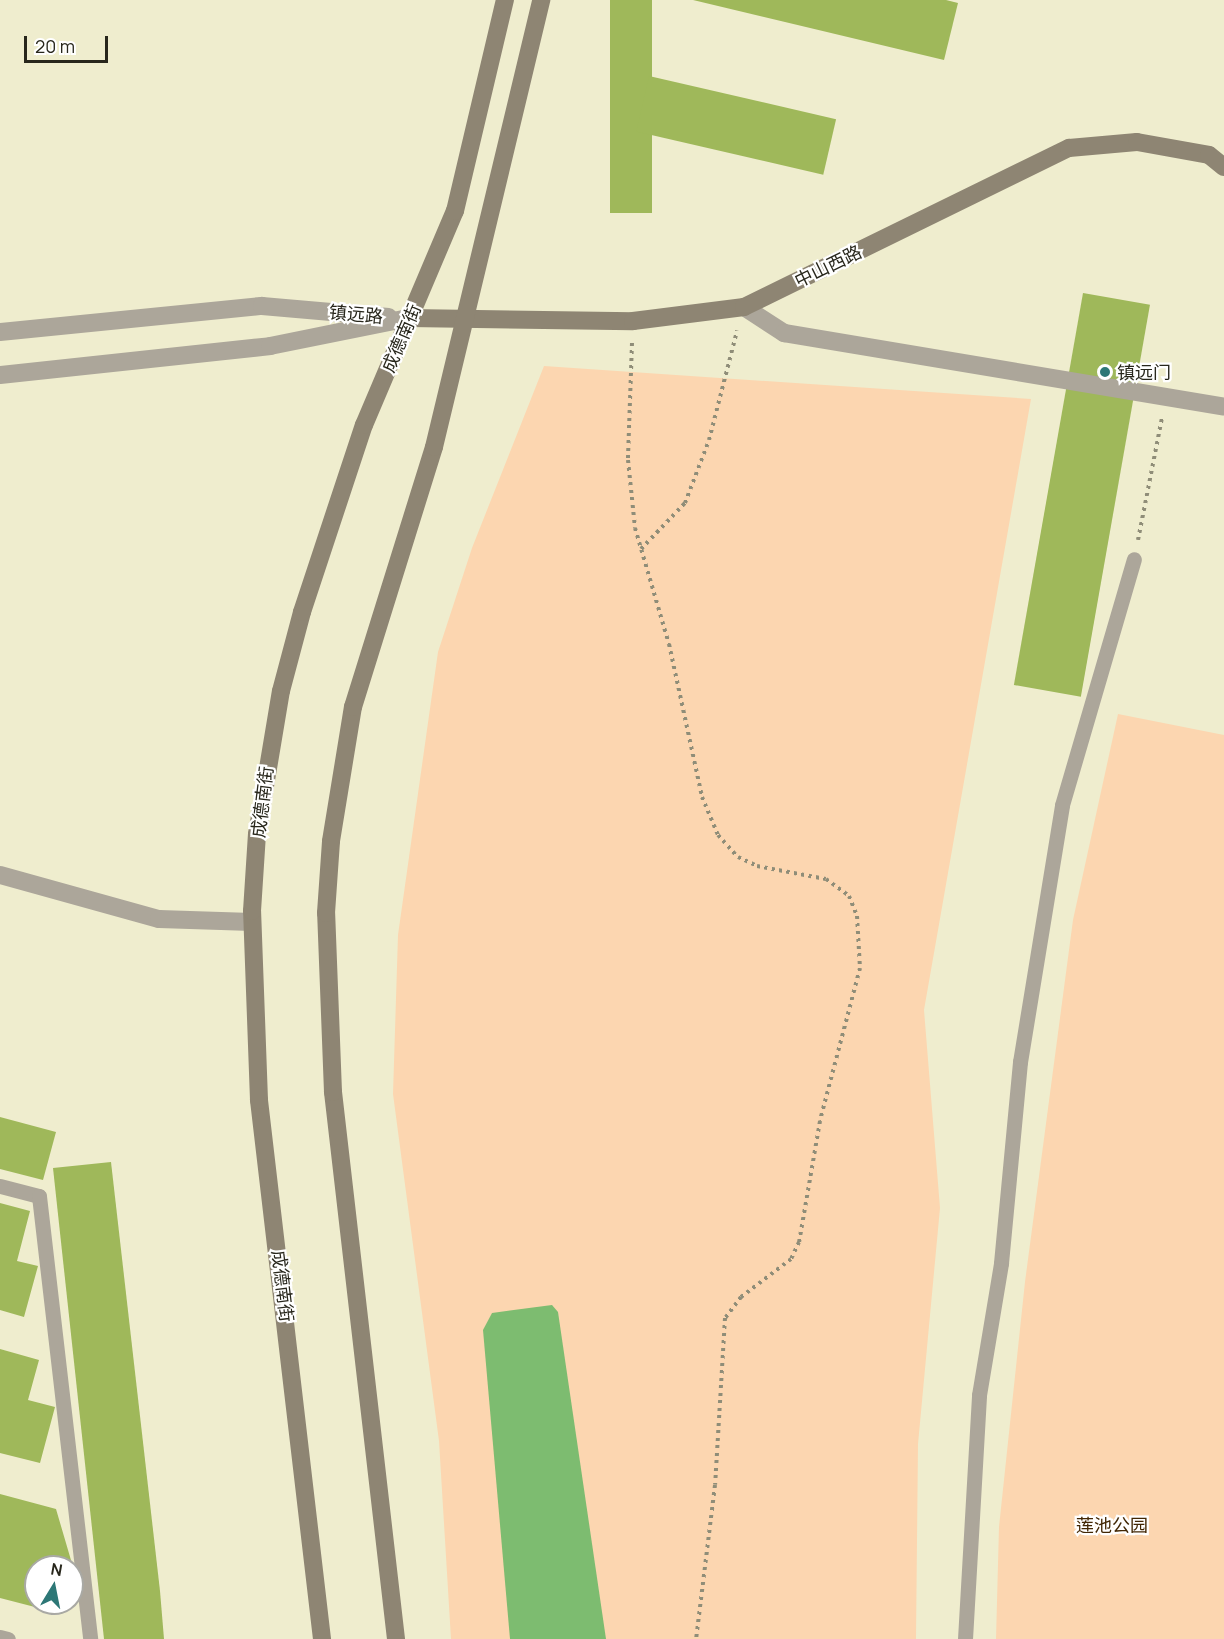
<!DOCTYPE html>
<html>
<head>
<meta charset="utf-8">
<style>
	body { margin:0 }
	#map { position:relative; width:1224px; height:1639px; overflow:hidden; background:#efedce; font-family:Manrope,"Noto Sans SC",sans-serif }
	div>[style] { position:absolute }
	.green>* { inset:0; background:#fcd6b0 }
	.water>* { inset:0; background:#7dbc70 }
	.building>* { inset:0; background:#9fb85a; transform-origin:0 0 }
	.path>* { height:4px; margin-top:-2px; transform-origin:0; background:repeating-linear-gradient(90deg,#8f8d78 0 3px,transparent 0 7.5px) }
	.service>* { height:15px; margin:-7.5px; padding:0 7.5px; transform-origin:7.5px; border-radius:7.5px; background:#aca69a }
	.pedestrian>* { height:18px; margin:-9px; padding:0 9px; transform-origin:9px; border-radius:9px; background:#aca69a }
	.minor>* { height:18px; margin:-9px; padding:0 9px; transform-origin:9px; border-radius:9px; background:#aca69a }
	.tertiary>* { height:18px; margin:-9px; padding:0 9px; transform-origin:9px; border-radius:9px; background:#aca69a }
	.secondary>* { height:18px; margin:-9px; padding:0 9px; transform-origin:9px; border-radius:9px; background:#8e8573 }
	.dots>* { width:16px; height:16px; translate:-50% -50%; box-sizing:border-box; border:3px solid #fff; border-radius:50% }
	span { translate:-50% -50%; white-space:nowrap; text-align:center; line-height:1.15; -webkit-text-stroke:4.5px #fff; paint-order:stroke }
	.street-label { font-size:18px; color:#28271c }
	.poi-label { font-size:18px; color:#28271c }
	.left { translate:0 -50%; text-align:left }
	.park-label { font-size:18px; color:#422704 }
	.north { position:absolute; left:24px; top:1555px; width:60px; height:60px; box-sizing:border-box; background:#fff; border:2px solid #a9a9a4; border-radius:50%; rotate:10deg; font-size:16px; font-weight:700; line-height:24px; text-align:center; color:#28271c }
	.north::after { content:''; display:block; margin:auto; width:21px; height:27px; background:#2d7776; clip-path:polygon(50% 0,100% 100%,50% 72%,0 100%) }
	.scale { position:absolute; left:24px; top:36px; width:84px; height:27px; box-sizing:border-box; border:3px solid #28271c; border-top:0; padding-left:8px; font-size:18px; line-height:21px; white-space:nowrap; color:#28271c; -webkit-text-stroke:4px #fff; paint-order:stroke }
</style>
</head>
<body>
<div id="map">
	<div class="green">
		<i style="clip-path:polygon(544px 366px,1031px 399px,924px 1010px,940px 1208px,918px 1444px,916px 1639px,451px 1639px,439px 1441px,393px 1094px,398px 935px,438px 652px,472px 548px)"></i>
		<i style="clip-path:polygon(1118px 714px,1224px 735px,1224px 1639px,996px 1639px,999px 1527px,1025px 1282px,1073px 920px)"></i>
	</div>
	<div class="water">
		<i style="clip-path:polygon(552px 1305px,558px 1312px,606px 1639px,510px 1639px,483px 1330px,492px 1313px)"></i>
	</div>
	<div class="building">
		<i style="left:610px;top:0;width:42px;height:213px"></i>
		<i style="clip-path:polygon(693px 0,946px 0,958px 3px,944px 60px)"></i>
		<i style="left:649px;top:76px;width:192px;height:57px;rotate:13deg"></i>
		<i style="left:1083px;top:293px;width:68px;height:398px;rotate:10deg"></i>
		<i style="clip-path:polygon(0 1117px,56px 1132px,43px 1180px,0 1169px)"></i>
		<i style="clip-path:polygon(111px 1162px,160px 1591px,164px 1639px,104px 1639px,53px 1168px)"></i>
		<i style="clip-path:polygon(0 1203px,30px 1211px,17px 1261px,38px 1266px,24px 1317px,0 1310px)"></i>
		<i style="clip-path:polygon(0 1349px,39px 1360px,28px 1400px,55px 1407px,40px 1463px,0 1453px)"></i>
		<i style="clip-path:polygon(0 1494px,56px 1509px,73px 1567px,36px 1567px,36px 1603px,65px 1603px,62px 1614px,0 1598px)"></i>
	</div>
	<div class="path">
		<i style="left:632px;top:343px;width:117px;rotate:92deg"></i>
		<i style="left:628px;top:460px;width:68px;rotate:84.1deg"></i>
		<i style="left:635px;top:528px;width:121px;rotate:73.7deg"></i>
		<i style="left:669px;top:644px;width:157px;rotate:77.8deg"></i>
		<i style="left:702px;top:797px;width:41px;rotate:67.2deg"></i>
		<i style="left:718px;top:835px;width:30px;rotate:48deg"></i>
		<i style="left:738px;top:857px;width:21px;rotate:25deg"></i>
		<i style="left:757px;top:866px;width:70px;rotate:10.7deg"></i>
		<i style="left:826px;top:879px;width:29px;rotate:36deg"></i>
		<i style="left:849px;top:896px;width:22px;rotate:68deg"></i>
		<i style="left:857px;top:916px;width:52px;rotate:86.7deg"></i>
		<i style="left:860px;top:968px;width:158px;rotate:104.7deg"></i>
		<i style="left:820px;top:1121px;width:123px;rotate:99.8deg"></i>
		<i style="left:799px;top:1242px;width:19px;rotate:115deg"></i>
		<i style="left:791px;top:1259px;width:63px;rotate:142.8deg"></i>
		<i style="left:741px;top:1297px;width:26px;rotate:127deg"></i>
		<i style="left:725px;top:1318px;width:167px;rotate:93.4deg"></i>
		<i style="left:715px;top:1485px;width:155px;rotate:97deg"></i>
		<i style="left:1138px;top:540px;width:124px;rotate:-78.9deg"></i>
		<i style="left:641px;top:549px;width:64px;rotate:-46.3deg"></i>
		<i style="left:685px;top:503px;width:67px;rotate:-69.1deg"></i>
		<i style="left:709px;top:440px;width:113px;rotate:-75.6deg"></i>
	</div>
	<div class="service">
		<i style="left:0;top:1186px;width:40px;rotate:14.4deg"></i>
		<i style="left:39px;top:1196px;width:446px;rotate:83.4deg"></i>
		<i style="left:0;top:1637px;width:8px;rotate:14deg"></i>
		<i style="left:965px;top:1639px;width:244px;rotate:-86.7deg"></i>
		<i style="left:979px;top:1395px;width:134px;rotate:-80.5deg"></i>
		<i style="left:1001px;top:1263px;width:202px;rotate:-84.6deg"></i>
		<i style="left:1020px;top:1062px;width:260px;rotate:-80.7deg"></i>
		<i style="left:1062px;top:805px;width:256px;rotate:-73.7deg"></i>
	</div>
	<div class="pedestrian">
		<i style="left:744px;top:307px;width:48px;rotate:33deg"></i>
		<i style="left:784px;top:333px;width:446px;rotate:9.5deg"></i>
	</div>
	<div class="minor">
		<i style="left:0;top:875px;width:165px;rotate:15.5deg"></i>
		<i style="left:159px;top:919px;width:93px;rotate:1.8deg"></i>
	</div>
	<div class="tertiary">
		<i style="left:0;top:332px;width:263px;rotate:-5.7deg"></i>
		<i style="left:262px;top:306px;width:127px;rotate:5deg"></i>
		<i style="left:0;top:375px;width:272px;rotate:-6.1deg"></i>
		<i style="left:270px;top:346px;width:142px;rotate:-11.4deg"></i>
	</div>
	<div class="secondary">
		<i style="left:409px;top:318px;width:224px;rotate:0.8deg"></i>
		<i style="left:633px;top:321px;width:112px;rotate:-7.2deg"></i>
		<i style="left:744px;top:307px;width:362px;rotate:-26.1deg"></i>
		<i style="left:1069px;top:148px;width:68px;rotate:-5deg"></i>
		<i style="left:1137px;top:142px;width:73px;rotate:10.2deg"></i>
		<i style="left:1209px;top:155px;width:19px;rotate:39deg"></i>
		<i style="left:322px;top:1639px;width:543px;rotate:-96.67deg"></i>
		<i style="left:259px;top:1100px;width:189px;rotate:-92.1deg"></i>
		<i style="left:252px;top:911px;width:77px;rotate:-86.3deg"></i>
		<i style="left:257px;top:834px;width:145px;rotate:-80.5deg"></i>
		<i style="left:281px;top:691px;width:82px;rotate:-75.1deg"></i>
		<i style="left:302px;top:612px;width:197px;rotate:-71.7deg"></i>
		<i style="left:364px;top:425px;width:233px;rotate:-67deg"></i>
		<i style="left:455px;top:211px;width:217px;rotate:-76.7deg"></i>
		<i style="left:396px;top:1639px;width:551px;rotate:-96.57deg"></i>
		<i style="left:333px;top:1092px;width:179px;rotate:-92.2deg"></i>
		<i style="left:326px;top:913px;width:72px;rotate:-86deg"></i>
		<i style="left:331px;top:841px;width:136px;rotate:-80.7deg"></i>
		<i style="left:353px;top:707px;width:272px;rotate:-72.7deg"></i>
		<i style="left:434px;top:447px;width:460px;rotate:-76.5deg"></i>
	</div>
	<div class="dots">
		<i style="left:1105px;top:372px;background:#2d7776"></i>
	</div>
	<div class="street-label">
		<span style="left:828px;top:266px;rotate:-26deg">中山西路</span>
		<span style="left:356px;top:314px;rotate:5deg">镇远路</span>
		<span style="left:401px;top:338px;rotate:-67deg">成德南街</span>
		<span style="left:262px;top:802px;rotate:-83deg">成德南街</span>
		<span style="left:283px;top:1286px;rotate:83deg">成德南街</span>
	</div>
	<div class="poi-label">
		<span class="left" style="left:1117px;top:372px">镇远门</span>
	</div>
	<div class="park-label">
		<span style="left:1112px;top:1525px">莲池公园</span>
	</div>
	<div class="north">N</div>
	<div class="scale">20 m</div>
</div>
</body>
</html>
